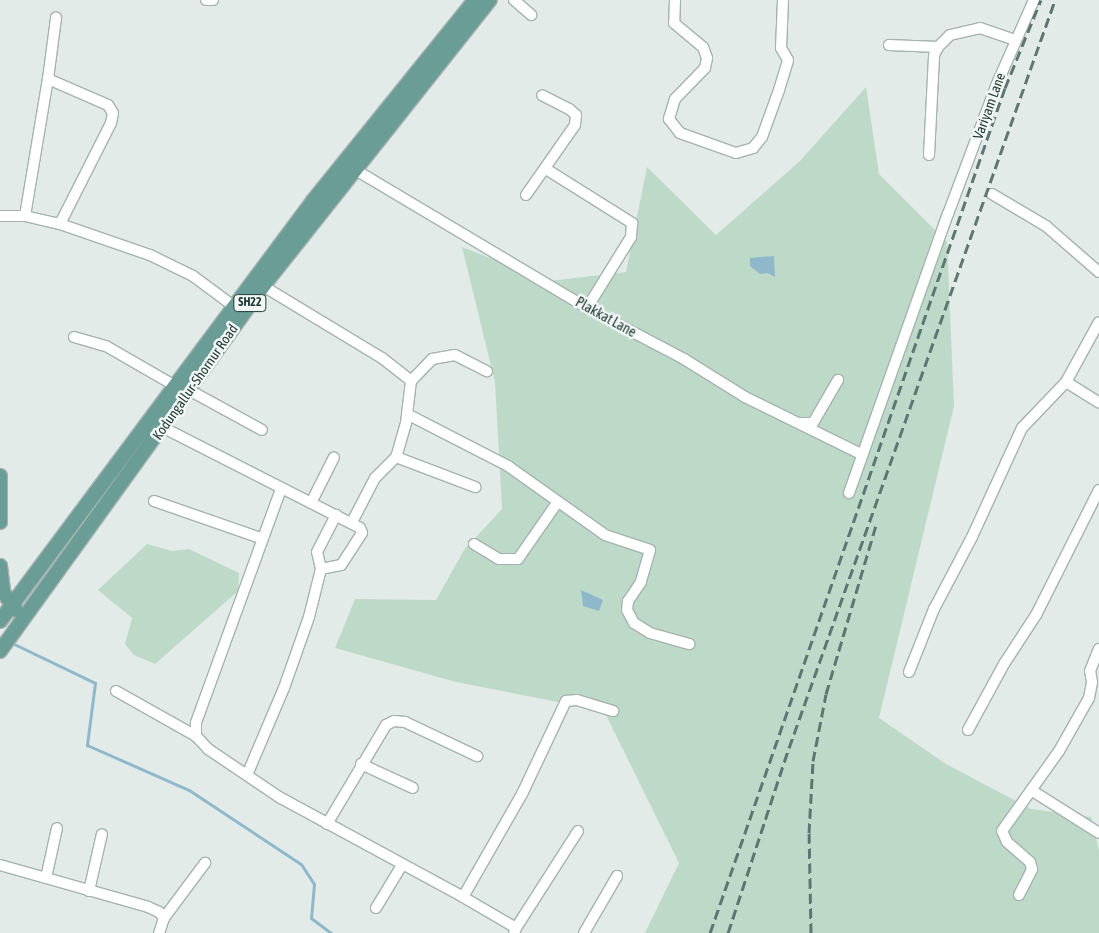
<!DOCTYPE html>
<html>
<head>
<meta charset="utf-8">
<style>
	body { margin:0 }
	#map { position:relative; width:1099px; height:933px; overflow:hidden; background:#e2ebe8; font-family:"Asap Condensed",sans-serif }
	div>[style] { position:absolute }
	.green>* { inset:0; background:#bddac9 }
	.water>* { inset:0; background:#8fb9cb }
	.stream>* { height:3px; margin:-1.5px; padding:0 1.5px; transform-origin:1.5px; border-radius:1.5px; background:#8fb9cb }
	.roads { filter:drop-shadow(1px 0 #a5b3b0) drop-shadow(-1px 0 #a5b3b0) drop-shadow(0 1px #a5b3b0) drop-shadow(0 -1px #a5b3b0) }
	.minor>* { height:10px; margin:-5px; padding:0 5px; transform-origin:5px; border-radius:5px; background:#fff }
	.major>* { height:14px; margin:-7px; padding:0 7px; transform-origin:7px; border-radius:7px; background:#6b9d97 }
	.rail>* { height:3px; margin-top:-1.5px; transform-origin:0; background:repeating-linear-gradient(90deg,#5e7673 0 10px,transparent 0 15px) }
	span { translate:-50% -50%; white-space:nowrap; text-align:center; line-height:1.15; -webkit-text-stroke:5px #f2f8f6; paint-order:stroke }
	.shield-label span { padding:1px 4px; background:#f2f8f6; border:1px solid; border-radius:4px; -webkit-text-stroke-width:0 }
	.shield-label { font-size:12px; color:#243b38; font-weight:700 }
	.street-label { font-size:14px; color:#243b38 }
</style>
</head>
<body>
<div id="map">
	<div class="green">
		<i style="clip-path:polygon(866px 87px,879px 174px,947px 242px,954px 406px,879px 718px,946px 764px,1031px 809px,1091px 817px,1099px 851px,1099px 933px,645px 933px,679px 863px,604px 711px,456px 682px,335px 648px,355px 599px,436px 600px,464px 550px,502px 509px,495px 382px,462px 247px,549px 281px,626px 272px,647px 167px,716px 235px,800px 161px)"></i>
		<i style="clip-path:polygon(147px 544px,172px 551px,189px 549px,239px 573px,238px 591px,155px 664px,134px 655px,125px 644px,132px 618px,98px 590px)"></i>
	</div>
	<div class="water">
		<i style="clip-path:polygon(774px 256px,775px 277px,767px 273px,760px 274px,750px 266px,750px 258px)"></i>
		<i style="clip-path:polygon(581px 590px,603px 600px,599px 611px,583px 606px)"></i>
	</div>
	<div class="stream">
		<i style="left:12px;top:643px;width:92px;rotate:25.7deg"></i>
		<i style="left:95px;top:683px;width:63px;rotate:97.4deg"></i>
		<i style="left:87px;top:745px;width:111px;rotate:23.8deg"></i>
		<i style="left:189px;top:790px;width:134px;rotate:33.5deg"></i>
		<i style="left:301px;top:864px;width:24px;rotate:57deg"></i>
		<i style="left:314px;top:884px;width:34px;rotate:95deg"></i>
		<i style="left:311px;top:918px;width:25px;rotate:37deg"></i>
	</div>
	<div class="roads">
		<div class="minor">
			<i style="left:206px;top:0;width:7px"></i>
			<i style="left:514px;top:0;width:23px;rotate:41deg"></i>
			<i style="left:675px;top:0;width:23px;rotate:92deg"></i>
			<i style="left:674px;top:23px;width:38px;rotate:40deg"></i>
			<i style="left:703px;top:47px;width:12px;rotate:70deg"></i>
			<i style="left:707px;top:58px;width:10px;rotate:101deg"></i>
			<i style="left:705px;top:68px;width:43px;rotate:134.1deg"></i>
			<i style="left:675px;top:99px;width:21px;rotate:107deg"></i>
			<i style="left:669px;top:119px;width:18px;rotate:52deg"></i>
			<i style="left:680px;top:133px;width:59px;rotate:19.7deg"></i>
			<i style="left:736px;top:153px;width:18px;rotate:-16deg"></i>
			<i style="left:753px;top:148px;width:14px;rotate:-51deg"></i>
			<i style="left:762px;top:137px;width:50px;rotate:-70.1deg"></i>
			<i style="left:779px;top:90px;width:31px;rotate:-73deg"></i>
			<i style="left:788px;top:60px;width:14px;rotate:-120deg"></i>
			<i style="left:781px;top:48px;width:48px;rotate:-87.6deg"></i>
			<i style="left:889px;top:45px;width:49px;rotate:2.3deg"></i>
			<i style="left:48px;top:79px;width:62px;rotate:-82.5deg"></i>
			<i style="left:929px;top:155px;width:100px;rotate:-87.1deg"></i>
			<i style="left:934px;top:55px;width:9px;rotate:-63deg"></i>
			<i style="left:938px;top:47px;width:17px;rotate:-45deg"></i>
			<i style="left:950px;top:35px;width:31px;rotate:-13deg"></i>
			<i style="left:980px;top:28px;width:37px;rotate:19deg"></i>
			<i style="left:354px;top:169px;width:271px;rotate:30.8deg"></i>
			<i style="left:587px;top:308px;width:110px;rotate:27.7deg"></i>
			<i style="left:684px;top:359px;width:72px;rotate:31.9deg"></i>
			<i style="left:745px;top:397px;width:131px;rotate:26.2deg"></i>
			<i style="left:546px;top:169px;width:102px;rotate:32.1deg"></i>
			<i style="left:632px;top:223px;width:14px;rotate:94deg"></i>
			<i style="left:631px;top:237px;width:84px;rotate:121.8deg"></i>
			<i style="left:992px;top:194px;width:63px;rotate:30.7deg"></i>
			<i style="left:1046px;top:226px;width:70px;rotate:41deg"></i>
			<i style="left:526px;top:195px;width:85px;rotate:-55deg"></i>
			<i style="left:575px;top:125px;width:10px;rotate:-84deg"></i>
			<i style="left:576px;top:115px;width:9px;rotate:-139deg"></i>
			<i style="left:569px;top:109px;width:30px;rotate:-153deg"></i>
			<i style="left:0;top:216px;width:25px"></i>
			<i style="left:25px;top:216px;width:36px;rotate:13deg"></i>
			<i style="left:60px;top:224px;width:95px;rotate:19deg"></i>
			<i style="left:150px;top:255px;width:48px;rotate:26deg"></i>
			<i style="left:193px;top:276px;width:57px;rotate:36.5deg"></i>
			<i style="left:25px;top:216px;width:139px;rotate:-80.5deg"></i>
			<i style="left:48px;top:79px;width:65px;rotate:23.4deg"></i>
			<i style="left:108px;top:105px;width:9px;rotate:58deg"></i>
			<i style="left:113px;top:113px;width:10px;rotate:101deg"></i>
			<i style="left:111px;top:123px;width:113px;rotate:116.8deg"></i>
			<i style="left:263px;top:286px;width:139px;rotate:31.2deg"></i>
			<i style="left:382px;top:358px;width:37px;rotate:38deg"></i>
			<i style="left:411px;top:381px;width:42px;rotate:96.8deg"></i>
			<i style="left:406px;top:423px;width:35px;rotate:106deg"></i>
			<i style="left:396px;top:457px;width:30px;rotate:135deg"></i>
			<i style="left:375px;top:478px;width:50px;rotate:117.6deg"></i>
			<i style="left:74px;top:337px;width:33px;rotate:16deg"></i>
			<i style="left:106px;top:346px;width:82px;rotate:30deg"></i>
			<i style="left:411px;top:381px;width:30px;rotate:-46deg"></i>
			<i style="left:432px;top:359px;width:23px;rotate:-10deg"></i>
			<i style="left:455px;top:355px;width:36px;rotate:27deg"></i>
			<i style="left:1066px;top:382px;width:39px;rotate:32deg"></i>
			<i style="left:189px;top:390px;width:83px;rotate:28.7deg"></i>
			<i style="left:407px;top:414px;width:114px;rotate:27.2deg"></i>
			<i style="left:508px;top:466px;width:119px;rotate:35.4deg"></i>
			<i style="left:605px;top:535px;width:47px;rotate:18.4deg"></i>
			<i style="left:650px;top:550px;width:33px;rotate:106deg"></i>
			<i style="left:641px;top:582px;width:23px;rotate:124deg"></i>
			<i style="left:628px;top:601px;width:9px;rotate:96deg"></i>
			<i style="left:627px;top:610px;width:15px;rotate:62deg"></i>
			<i style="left:634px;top:623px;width:19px;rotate:32deg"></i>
			<i style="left:650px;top:633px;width:41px;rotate:15.8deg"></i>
			<i style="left:800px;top:423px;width:13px"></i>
			<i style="left:813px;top:423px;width:50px;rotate:-59.8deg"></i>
			<i style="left:162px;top:427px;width:222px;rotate:27deg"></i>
			<i style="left:360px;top:528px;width:5px;rotate:68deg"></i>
			<i style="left:362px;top:533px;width:38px;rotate:123deg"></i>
			<i style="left:341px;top:565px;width:20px;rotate:169deg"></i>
			<i style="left:396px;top:457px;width:85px;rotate:20.8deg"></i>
			<i style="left:281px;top:489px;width:249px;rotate:110deg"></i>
			<i style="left:196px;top:723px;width:13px;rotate:90deg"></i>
			<i style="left:196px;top:736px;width:18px;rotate:47deg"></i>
			<i style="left:208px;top:749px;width:86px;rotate:34.1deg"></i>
			<i style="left:279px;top:797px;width:209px;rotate:28.5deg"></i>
			<i style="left:463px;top:897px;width:61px;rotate:30.3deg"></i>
			<i style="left:516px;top:928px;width:5px;rotate:112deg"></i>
			<i style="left:849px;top:493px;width:296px;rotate:-70.5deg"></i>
			<i style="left:948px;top:214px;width:137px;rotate:-69.4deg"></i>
			<i style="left:996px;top:86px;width:94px;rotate:-66.2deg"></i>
			<i style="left:154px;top:501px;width:115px;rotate:19.2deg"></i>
			<i style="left:311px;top:503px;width:51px;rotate:-63.4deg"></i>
			<i style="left:474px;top:544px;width:29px;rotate:31deg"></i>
			<i style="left:499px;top:559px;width:19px"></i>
			<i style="left:518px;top:559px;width:68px;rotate:-55.1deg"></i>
			<i style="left:909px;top:672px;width:68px;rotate:-68.4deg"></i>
			<i style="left:934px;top:609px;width:81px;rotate:-62.2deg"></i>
			<i style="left:972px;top:537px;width:120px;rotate:-65.4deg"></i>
			<i style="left:1022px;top:428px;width:64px;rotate:-46.3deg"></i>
			<i style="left:1066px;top:382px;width:68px;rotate:-61.2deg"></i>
			<i style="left:116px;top:691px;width:92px;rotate:29.4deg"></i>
			<i style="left:968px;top:730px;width:75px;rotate:-61.4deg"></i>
			<i style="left:1004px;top:664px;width:59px;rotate:-56.9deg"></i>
			<i style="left:1036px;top:615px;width:140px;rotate:-63.3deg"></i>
			<i style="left:361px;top:764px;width:57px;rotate:24.8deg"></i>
			<i style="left:247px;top:775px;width:95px;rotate:-67deg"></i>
			<i style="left:284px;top:688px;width:75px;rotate:-70.6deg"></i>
			<i style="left:309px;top:617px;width:49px;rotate:-76deg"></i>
			<i style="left:321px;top:569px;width:17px;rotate:-103deg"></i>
			<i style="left:317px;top:552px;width:42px;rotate:-62.8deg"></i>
			<i style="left:1031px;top:790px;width:80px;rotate:32.3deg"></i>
			<i style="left:327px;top:824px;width:115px;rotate:-59.2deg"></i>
			<i style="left:386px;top:725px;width:9px;rotate:-27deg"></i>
			<i style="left:394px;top:721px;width:11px;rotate:5deg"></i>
			<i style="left:405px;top:722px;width:80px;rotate:25.3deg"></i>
			<i style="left:0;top:865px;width:154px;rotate:15.8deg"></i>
			<i style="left:148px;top:907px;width:12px;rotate:24deg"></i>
			<i style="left:159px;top:912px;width:8px;rotate:50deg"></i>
			<i style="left:164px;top:918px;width:16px;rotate:108deg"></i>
			<i style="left:46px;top:878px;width:51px;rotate:-77.6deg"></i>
			<i style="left:89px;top:891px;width:58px;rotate:-77.2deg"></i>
			<i style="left:1019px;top:895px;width:29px;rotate:-63deg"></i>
			<i style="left:1032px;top:869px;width:7px;rotate:-106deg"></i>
			<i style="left:1030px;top:862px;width:30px;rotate:-139deg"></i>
			<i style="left:1007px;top:842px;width:12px;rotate:-114deg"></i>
			<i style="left:1002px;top:831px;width:98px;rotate:-54.5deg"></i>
			<i style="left:1059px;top:751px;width:61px;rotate:-60.5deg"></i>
			<i style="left:1089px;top:698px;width:16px;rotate:-79deg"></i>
			<i style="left:1092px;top:682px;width:11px;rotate:-100deg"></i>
			<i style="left:1090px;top:671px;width:24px;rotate:-68deg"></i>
			<i style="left:463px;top:897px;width:119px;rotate:-60.2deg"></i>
			<i style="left:522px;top:794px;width:103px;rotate:-64.7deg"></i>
			<i style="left:566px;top:701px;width:11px;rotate:-5deg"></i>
			<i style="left:577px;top:700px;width:38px;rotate:17deg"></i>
			<i style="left:376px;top:908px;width:50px;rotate:-58.8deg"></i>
			<i style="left:164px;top:918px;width:69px;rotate:-53.3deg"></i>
			<i style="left:516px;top:928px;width:115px;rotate:-57.4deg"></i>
			<i style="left:584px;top:933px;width:66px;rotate:-59.9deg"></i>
		</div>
		<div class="major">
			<i style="left:0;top:476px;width:46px;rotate:90deg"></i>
			<i style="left:0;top:566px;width:26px;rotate:83deg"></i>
			<i style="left:3px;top:592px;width:22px;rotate:54deg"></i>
			<i style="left:0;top:621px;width:524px;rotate:-53.31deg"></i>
			<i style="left:313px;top:201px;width:258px;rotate:-51.1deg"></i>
			<i style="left:0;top:651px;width:450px;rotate:-54.2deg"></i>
			<i style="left:263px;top:286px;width:365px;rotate:-51.6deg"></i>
		</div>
	</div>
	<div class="rail">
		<i style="left:710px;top:933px;width:895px;rotate:-70.76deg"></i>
		<i style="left:1005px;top:88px;width:95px;rotate:-67.8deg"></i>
		<i style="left:728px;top:933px;width:195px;rotate:-71.8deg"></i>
		<i style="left:789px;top:748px;width:794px;rotate:-70.42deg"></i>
		<i style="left:811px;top:933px;width:100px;rotate:-91.1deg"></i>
		<i style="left:809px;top:833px;width:72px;rotate:-86.8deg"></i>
		<i style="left:813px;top:761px;width:68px;rotate:-79deg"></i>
		<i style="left:826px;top:694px;width:179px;rotate:-73.5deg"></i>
	</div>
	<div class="shield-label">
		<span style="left:250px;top:303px">SH22</span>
	</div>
	<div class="street-label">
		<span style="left:989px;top:106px;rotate:-70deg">Variyam Lane</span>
		<span style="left:606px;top:317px;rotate:29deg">Plakkat Lane</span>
		<span style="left:195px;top:382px;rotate:-55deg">Kodungallur-Shornur Road</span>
	</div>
</div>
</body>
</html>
